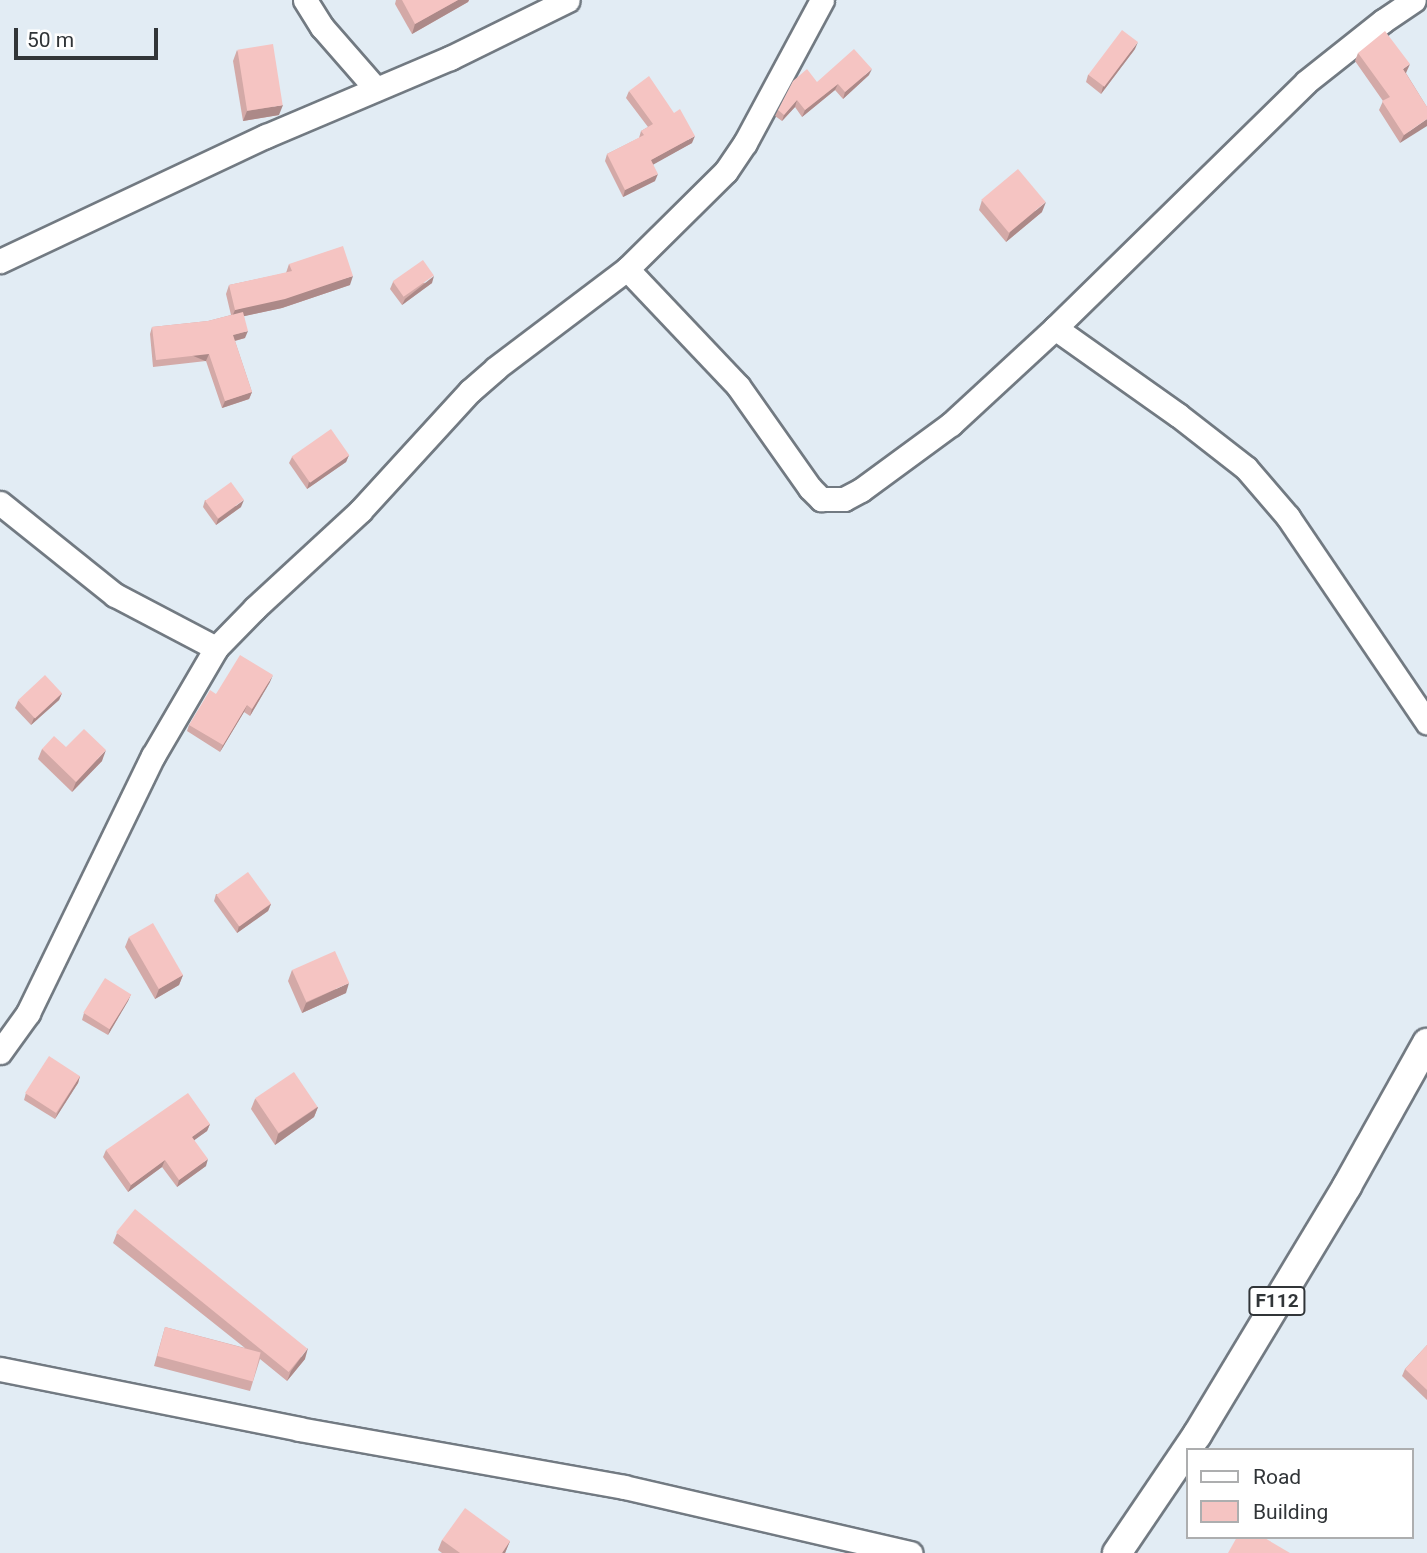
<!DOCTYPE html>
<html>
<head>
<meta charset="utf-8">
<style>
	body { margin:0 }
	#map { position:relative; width:1427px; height:1553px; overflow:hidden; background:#e2ecf4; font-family:Roboto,sans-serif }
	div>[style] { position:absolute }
	.roads { filter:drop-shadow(2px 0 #727a82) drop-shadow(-2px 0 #727a82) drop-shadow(0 2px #727a82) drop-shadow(0 -2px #727a82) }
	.minor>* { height:23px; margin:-11.5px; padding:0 11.5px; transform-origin:11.5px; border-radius:11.5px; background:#fff }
	.major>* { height:28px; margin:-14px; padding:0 14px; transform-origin:14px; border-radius:14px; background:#fff }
	.wall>* { inset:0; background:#d3a9a7 }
	.shaded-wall>* { inset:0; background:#ac8988; transform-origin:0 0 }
	.building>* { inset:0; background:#f5c4c2; transform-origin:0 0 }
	span { translate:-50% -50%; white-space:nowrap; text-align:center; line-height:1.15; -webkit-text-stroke:7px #fff; paint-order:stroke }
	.shield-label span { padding:2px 5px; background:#fff; border:2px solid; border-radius:5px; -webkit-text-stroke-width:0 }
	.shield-label { font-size:19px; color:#313538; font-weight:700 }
	.legend { position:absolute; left:1186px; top:1448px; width:228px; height:91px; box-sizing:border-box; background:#fff; border:2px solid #adaeaf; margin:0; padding:9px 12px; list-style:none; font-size:21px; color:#313538 }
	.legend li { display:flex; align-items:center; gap:14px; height:35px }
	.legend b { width:35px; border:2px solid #adaeaf }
	.scale { position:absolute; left:14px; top:28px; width:144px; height:32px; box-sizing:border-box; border:4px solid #313538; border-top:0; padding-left:9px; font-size:21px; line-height:24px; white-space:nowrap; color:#313538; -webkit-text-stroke:5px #fff; paint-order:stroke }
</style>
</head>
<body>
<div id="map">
	<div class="roads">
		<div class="minor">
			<i style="left:305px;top:0;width:32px;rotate:58deg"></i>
			<i style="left:322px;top:27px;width:82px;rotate:48.9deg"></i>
			<i style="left:0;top:261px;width:294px;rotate:-25.2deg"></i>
			<i style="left:266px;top:136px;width:200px;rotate:-23deg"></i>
			<i style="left:450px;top:58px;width:131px;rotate:-26.2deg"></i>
			<i style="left:627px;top:269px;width:161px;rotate:46.5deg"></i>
			<i style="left:738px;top:386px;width:125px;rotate:54.8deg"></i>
			<i style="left:810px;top:488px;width:16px;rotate:45deg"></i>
			<i style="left:821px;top:499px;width:23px"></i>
			<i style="left:844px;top:499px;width:19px;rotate:-28deg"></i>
			<i style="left:861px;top:490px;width:112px;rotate:-36.3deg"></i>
			<i style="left:951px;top:424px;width:142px;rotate:-42.7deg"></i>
			<i style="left:1055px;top:328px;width:351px;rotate:-44.4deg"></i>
			<i style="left:1306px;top:82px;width:98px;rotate:-38.4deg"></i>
			<i style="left:1383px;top:21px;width:37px;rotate:-34deg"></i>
			<i style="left:1055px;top:328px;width:151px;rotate:35.3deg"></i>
			<i style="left:1178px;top:415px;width:86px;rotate:37.9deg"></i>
			<i style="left:1246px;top:468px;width:65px;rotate:49.4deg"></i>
			<i style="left:1288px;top:517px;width:248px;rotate:55.9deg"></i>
			<i style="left:0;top:503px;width:147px;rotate:38.7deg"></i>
			<i style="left:115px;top:595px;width:114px;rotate:27.7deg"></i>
			<i style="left:0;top:1052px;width:48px;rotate:-54.3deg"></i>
			<i style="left:28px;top:1013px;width:286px;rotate:-64.1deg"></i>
			<i style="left:153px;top:756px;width:125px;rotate:-59.7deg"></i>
			<i style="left:216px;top:648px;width:56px;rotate:-45.7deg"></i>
			<i style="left:255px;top:608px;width:143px;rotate:-42.7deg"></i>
			<i style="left:360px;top:511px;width:163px;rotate:-47.5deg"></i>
			<i style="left:470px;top:391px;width:35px;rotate:-41deg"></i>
			<i style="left:496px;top:368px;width:164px;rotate:-37.1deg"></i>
			<i style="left:627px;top:269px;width:139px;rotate:-44.7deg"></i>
			<i style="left:726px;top:171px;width:34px;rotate:-56deg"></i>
			<i style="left:745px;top:143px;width:162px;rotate:-61.7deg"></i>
			<i style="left:0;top:1369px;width:305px;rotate:11.3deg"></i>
			<i style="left:299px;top:1429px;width:330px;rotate:10.1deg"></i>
			<i style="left:624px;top:1487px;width:294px;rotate:13deg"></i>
		</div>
		<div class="major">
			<i style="left:1117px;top:1553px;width:143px;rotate:-55.9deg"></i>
			<i style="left:1197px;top:1435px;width:291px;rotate:-58.9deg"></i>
			<i style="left:1347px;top:1186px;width:164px;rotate:-60.8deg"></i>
		</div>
	</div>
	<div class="wall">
		<i style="clip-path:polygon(396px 0,469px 0,468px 2px,412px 34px,395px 4px)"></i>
		<i style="clip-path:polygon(1135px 49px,1101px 94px,1086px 82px,1088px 75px)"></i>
		<i style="clip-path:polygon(237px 50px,279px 115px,243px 121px,233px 61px)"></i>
		<i style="clip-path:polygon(1358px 53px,1406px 73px,1427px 107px,1400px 143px,1379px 110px,1383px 101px,1355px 61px)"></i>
		<i style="clip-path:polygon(869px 75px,843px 99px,835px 90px,802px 117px,795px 107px,782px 121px,775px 116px,778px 110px,817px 82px)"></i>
		<i style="clip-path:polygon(629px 91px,692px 143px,653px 164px,655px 181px,623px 197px,605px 161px,607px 154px,639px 138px,641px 131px,648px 127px,626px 98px)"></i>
		<i style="clip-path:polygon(982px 200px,1042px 212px,1006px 242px,979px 210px)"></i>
		<i style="clip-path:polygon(289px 264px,350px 285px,282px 308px,244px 316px,245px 338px,235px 341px,252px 392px,249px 399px,222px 408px,206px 361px,153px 367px,150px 334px,152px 327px,208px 321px,231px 315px,226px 294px,229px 285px,286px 273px)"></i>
		<i style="clip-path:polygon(393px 282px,432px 283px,402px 305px,390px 289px)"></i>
		<i style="clip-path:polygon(349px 455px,346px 462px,307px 489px,289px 463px,292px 457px)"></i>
		<i style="clip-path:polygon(205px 500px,241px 507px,216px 525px,203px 507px)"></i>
		<i style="clip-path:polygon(270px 682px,250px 716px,244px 712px,220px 752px,187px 731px,189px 725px,216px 694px)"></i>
		<i style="clip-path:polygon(62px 693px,59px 700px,31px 725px,15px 708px,18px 701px)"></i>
		<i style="clip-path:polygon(66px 747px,102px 761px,72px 792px,38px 759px,42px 749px)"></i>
		<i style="clip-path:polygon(216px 894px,271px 904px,268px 911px,237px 933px,214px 901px)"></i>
		<i style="clip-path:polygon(129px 937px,183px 975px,179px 985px,155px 999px,125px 947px)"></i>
		<i style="clip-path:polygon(292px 970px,346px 993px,302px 1013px,288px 981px)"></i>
		<i style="clip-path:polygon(131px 994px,128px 1001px,108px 1035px,82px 1020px,84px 1013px)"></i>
		<i style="clip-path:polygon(80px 1076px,78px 1083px,55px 1119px,24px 1100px,26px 1093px)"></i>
		<i style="clip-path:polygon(255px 1099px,318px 1107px,314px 1117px,275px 1145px,251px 1109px)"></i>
		<i style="clip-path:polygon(210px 1124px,207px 1131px,194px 1140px,206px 1166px,177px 1187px,162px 1167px,128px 1192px,103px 1157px,106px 1150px)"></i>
		<i style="clip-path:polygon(117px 1233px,305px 1359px,287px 1381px,260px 1359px,250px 1391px,154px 1366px,165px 1327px,245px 1348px,113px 1243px)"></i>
		<i style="clip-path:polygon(1427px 1345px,1427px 1400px,1402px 1376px,1405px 1369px)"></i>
		<i style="clip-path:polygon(442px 1540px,510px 1541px,505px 1553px,442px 1553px,438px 1550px)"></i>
	</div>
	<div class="shaded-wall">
		<i style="clip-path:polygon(458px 0,469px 0,468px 2px,412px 34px,415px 24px)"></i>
		<i style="clip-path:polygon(1138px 42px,1135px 49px,1101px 94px,1103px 87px)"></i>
		<i style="clip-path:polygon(1410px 64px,1406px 73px,1400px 78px,1403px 69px)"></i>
		<i style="clip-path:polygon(872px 69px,869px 75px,843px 99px,845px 92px)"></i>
		<i style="clip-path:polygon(838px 84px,835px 90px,802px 117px,805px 110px)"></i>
		<i style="clip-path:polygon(797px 100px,795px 107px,782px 121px,784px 115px)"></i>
		<i style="clip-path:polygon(283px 105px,279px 115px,243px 121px,247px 111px)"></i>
		<i style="clip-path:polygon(1427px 119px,1427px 126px,1400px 143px,1404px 135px)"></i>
		<i style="clip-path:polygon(695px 136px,692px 143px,649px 167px,651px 160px)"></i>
		<i style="clip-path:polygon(658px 174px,655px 181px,623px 197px,625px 190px)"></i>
		<i style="clip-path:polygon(1046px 202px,1042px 212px,1006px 242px,1010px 232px)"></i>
		<i style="clip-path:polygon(353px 276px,350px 285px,282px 308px,231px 319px,235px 310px)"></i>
		<i style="clip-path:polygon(434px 276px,432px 283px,402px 305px,405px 299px)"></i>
		<i style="clip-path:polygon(248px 331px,245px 338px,230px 342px,233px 335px)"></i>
		<i style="left:209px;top:354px;width:8px;height:53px;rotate:113deg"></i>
		<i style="clip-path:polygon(252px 392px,249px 399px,222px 408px,225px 401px)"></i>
		<i style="clip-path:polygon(349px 455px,346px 462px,307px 489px,309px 482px)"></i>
		<i style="clip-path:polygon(244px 500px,241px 507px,216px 525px,218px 519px)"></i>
		<i style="clip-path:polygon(273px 675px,270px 682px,250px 716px,252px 709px)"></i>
		<i style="clip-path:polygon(62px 693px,59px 700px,31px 725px,34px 718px)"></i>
		<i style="clip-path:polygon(247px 705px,244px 712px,220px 752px,223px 745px)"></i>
		<i style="clip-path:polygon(106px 750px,102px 761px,72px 792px,76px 782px)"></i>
		<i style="clip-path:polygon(271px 904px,268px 911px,237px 933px,239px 926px)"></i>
		<i style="clip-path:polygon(183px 975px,179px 985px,155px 999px,159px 989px)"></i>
		<i style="clip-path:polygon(349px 983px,346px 993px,302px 1013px,306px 1003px)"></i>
		<i style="clip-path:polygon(131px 994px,128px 1001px,108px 1035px,110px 1028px)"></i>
		<i style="clip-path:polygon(80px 1076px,78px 1083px,55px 1119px,58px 1112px)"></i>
		<i style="clip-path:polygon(318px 1107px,314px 1117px,275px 1145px,278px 1134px)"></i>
		<i style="clip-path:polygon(210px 1124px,207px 1131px,189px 1144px,192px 1137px)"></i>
		<i style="clip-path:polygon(208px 1159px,206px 1166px,177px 1187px,179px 1180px)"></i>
		<i style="clip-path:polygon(165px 1160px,162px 1167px,128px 1192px,131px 1185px)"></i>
		<i style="clip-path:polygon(308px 1348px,305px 1359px,287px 1381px,291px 1371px)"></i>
		<i style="clip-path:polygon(510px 1541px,505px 1553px,502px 1553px)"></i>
	</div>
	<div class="building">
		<i style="clip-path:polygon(402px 0,458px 0,415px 24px)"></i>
		<i style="left:1122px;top:30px;width:20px;height:56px;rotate:37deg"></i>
		<i style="clip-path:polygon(1385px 31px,1410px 64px,1403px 69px,1427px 107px,1427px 119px,1404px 135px,1382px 101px,1390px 97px,1358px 53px)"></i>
		<i style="left:273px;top:44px;width:62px;height:36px;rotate:81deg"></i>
		<i style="clip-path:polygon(854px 49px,872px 69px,845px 92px,838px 84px,805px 110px,797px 100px,784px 115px,778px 110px,793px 81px,807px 69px,817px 82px)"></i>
		<i style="clip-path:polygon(649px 76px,674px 113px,680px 109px,695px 136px,651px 160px,658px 174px,625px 190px,607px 154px,644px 135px,641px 131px,653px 124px,629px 91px)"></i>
		<i style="left:1018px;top:169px;width:43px;height:48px;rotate:50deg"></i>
		<i style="clip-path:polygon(343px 246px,353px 276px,285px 299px,235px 310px,229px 285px,292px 271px,289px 264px)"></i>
		<i style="left:423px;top:260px;width:19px;height:37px;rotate:55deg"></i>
		<i style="clip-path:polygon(243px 312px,248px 331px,233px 335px,252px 392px,225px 401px,209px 354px,156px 360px,152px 327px,208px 321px)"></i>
		<i style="left:331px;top:429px;width:32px;height:48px;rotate:55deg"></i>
		<i style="left:231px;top:482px;width:22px;height:32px;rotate:54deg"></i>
		<i style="clip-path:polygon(240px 655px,273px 675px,252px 709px,247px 705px,223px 745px,189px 725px,210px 690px,216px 694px)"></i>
		<i style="left:45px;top:675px;width:25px;height:37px;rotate:47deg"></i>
		<i style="clip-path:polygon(84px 729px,106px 750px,76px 782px,42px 749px,54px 736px,66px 747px)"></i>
		<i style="left:248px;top:872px;width:39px;height:39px;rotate:54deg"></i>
		<i style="left:153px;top:923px;width:60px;height:28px;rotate:60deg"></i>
		<i style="left:335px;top:951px;width:35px;height:47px;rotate:66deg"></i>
		<i style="left:105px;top:978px;width:31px;height:41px;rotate:32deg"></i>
		<i style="left:49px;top:1056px;width:37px;height:44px;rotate:33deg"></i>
		<i style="left:294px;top:1072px;width:42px;height:47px;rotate:56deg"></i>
		<i style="clip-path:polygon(188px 1093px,210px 1124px,192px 1137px,208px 1159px,179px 1180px,165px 1160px,131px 1185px,106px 1150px)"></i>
		<i style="left:135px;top:1209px;width:222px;height:30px;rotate:39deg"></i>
		<i style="left:165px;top:1327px;width:99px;height:30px;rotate:15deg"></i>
		<i style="clip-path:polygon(1427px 1345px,1427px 1390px,1405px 1369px)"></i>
		<i style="clip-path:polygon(465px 1508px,510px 1541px,502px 1553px,460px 1553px,442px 1540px)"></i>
		<i style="clip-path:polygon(1237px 1537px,1263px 1537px,1290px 1553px,1228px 1553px)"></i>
	</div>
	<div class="shield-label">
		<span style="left:1277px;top:1301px">F112</span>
	</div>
	<ul class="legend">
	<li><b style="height:9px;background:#fff"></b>Road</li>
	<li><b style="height:19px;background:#f5c4c2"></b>Building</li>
	</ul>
	<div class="scale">50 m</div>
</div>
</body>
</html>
